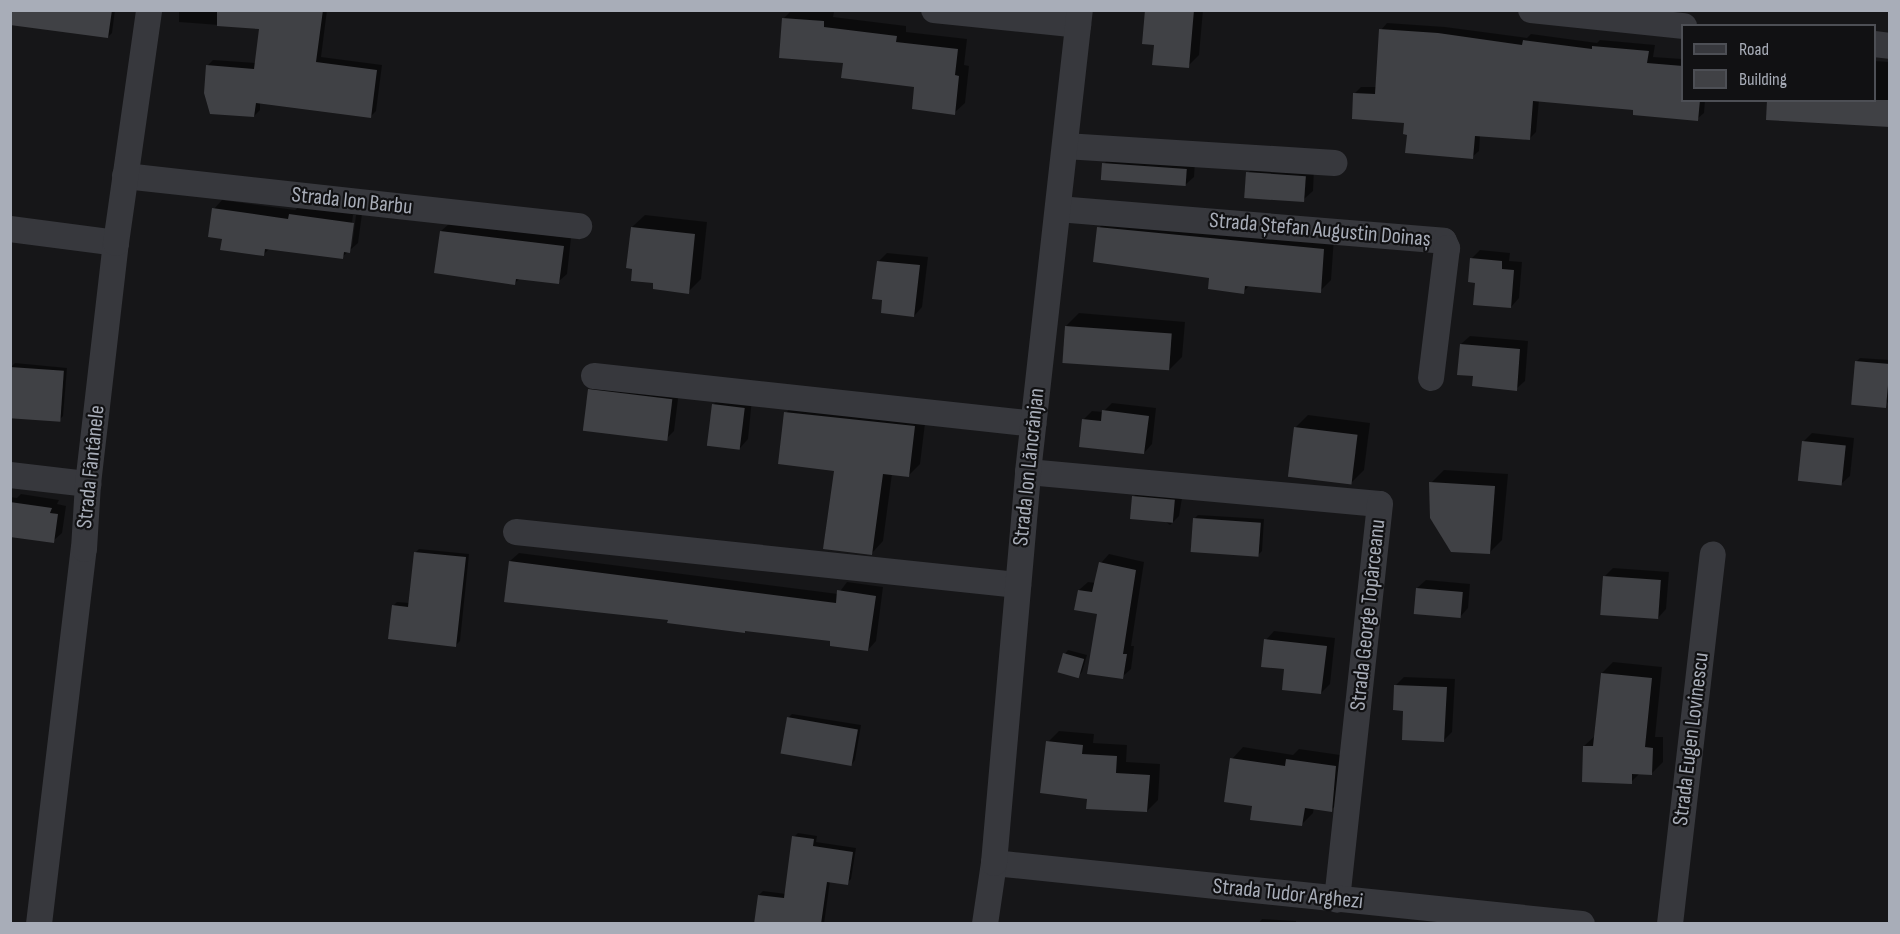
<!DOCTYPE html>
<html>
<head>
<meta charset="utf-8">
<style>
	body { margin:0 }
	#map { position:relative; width:1900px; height:934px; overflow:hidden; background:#161618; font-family:"Sofia Sans Condensed",sans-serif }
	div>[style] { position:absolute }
	.shadow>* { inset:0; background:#0007 }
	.building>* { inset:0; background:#404145; transform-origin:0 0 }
	.street>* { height:26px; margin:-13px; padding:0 13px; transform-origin:13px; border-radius:13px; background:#37383d }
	span { translate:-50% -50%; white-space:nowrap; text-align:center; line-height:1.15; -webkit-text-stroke:4.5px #111113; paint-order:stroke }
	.street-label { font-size:22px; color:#a8adb8 }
	.frame { position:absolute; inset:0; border:12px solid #a8adb8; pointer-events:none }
	.legend { position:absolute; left:1681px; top:24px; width:195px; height:78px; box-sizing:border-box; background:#111113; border:2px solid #4d4f55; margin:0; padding:8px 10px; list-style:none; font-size:18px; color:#a8adb8 }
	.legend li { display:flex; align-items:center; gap:12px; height:30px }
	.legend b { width:30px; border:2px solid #4d4f55 }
</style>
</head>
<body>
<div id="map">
	<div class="shadow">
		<i style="clip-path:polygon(33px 10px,115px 10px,112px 33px,108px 37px)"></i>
		<i style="clip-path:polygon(179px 10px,327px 10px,321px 57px,382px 65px,376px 111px,370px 117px,260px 102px,260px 110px,254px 116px,207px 66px,213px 60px,256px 63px,261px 28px,179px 22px)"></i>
		<i style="clip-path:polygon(792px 10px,834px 12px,833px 17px,906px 26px,906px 32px,967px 39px,964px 65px,969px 66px,965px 103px,954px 113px,916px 86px,845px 62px,783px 19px)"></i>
		<i style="clip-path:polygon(1146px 10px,1203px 10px,1199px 55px,1188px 66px,1156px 44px)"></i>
		<i style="clip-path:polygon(1387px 23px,1445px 27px,1527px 38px,1531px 34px,1597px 43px,1600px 40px,1655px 45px,1653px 57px,1682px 59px,1682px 100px,1705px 100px,1704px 113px,1697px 119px,1652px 111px,1539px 100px,1536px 132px,1530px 138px,1480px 135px,1479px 151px,1472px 157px,1408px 134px,1405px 121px,1355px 93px,1361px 87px,1377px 87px,1381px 30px)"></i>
		<i style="clip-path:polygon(1874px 61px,1890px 62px,1890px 126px,1874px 100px)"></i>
		<i style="clip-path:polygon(1112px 155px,1195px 161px,1194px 177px,1185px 185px,1104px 164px)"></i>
		<i style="clip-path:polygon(1256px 165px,1314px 168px,1313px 191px,1304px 199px,1248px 173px)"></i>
		<i style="clip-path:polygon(evenodd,222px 200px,295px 210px,299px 207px,362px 214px,358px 243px,342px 257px,270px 248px,263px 255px,214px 209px,222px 200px,353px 215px,356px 215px,352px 246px,349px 249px,353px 215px)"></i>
		<i style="clip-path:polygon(645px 215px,707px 222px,701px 279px,688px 292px,655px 281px,632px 227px)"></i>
		<i style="clip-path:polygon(1109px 217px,1334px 238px,1331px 280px,1320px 291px,1250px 285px,1243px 292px,1099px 228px)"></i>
		<i style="clip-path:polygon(450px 223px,571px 238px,567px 274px,558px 282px,520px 278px,515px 283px,441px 231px)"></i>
		<i style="clip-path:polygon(1480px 250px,1510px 253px,1509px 261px,1522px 262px,1519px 298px,1511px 307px,1476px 281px,1471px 259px)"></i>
		<i style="clip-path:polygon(887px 253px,928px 257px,922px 307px,914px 316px,884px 299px,878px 262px)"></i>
		<i style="clip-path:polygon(1079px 313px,1185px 322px,1182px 357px,1169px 370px,1066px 326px)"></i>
		<i style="clip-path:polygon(1470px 336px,1528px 341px,1525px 381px,1516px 389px,1474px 375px,1461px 344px)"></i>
		<i style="clip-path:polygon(1860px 358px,1890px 360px,1890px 406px,1856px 362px)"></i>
		<i style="clip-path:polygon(15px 363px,67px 368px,63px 416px,59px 420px,11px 367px)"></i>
		<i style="clip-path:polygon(598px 382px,679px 391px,674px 431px,666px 439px,590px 390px)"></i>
		<i style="clip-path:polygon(722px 396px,752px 399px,748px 439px,740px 448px,713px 405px)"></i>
		<i style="clip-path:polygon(797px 401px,926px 415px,920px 464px,908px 476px,892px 474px,883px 541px,872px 553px,835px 469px,786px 413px)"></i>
		<i style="clip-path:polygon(1112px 403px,1156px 408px,1152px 444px,1144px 453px,1083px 420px,1092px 411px,1103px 412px)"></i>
		<i style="clip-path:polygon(1308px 415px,1370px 423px,1364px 470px,1351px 483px,1295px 428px)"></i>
		<i style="clip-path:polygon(1812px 433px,1854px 438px,1850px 476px,1841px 484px,1803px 442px)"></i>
		<i style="clip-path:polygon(1444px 470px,1508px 474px,1502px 540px,1489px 553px,1431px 483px)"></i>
		<i style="clip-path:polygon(1142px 489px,1183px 492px,1179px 516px,1170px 525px,1133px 497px)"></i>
		<i style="clip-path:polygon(21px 494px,59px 500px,57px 504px,66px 506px,62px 533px,53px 541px,10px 536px,10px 497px,17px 498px)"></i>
		<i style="clip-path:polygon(1198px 515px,1264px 519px,1262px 551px,1258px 555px,1194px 519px)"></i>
		<i style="clip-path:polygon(419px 549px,469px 554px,460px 641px,456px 645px,393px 606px,397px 602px,410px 603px,415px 553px)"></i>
		<i style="clip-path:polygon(519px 553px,838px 594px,847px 582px,883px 587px,876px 641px,868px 650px,832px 639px,669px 619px,510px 561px)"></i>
		<i style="clip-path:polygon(1109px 554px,1144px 562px,1131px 646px,1134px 646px,1131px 669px,1122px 677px,1099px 613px,1079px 590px,1088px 582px,1096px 583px,1101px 563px)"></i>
		<i style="clip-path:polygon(1613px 568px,1669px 572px,1666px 609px,1658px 618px,1604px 577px)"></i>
		<i style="clip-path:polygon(1426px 580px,1470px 584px,1468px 608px,1460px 617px,1417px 588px)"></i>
		<i style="clip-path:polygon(1274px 631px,1335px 638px,1330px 684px,1321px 693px,1286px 668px,1266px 640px)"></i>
		<i style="clip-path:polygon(1068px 650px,1087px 655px,1082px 672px,1078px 676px,1065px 654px)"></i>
		<i style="clip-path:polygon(1613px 662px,1662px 667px,1655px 737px,1663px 737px,1663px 762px,1652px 773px,1640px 773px,1631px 782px,1584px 746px,1596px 735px,1602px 673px)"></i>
		<i style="clip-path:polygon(1404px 677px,1455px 679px,1452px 732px,1443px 741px,1404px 709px,1396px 685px)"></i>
		<i style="clip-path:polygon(792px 714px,861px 725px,855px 760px,852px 764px,788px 718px)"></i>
		<i style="clip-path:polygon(1059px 731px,1094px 734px,1093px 743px,1127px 745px,1126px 762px,1160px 764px,1158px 800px,1147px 811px,1088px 797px,1048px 742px)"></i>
		<i style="clip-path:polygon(1243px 747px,1293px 755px,1299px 749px,1347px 756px,1342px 799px,1331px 810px,1314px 807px,1313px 813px,1302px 824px,1232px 759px)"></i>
		<i style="clip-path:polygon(798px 833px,817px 836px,816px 842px,856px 848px,851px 879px,847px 883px,830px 881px,824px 924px,755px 924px,759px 895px,763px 891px,786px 894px,794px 837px)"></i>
		<i style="clip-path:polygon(1262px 919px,1296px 921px,1296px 924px,1258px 924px)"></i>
	</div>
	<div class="building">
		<i style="clip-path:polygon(10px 10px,112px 10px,108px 38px,10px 25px)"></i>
		<i style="clip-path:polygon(217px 10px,323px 10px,316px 62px,377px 70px,371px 118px,256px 103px,254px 117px,210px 114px,204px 93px,206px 65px,254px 69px,259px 29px,217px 26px)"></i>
		<i style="clip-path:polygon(1145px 10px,1194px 10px,1189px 68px,1152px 65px,1154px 45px,1142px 44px)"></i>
		<i style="clip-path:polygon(782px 18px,824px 21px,824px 27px,897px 36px,896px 42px,958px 49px,955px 75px,959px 76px,955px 115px,912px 109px,914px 87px,841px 78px,843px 63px,779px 58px)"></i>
		<i style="clip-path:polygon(1379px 29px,1438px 33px,1522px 45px,1523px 40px,1592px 49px,1592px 46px,1649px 51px,1647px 63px,1683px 66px,1683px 100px,1700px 100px,1698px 121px,1633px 115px,1633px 110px,1533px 101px,1530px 140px,1475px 136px,1473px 159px,1405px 153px,1407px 135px,1403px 134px,1404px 123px,1352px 119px,1353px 93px,1375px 94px)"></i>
		<i style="clip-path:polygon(1767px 100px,1890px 100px,1890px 127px,1766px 120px)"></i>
		<i style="left:1102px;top:163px;width:85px;height:17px;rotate:4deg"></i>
		<i style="left:1246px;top:172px;width:60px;height:26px;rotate:4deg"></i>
		<i style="clip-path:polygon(212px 208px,288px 219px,289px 214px,354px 223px,350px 253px,344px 252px,343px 259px,265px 249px,264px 256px,220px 250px,222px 239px,208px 237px)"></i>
		<i style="clip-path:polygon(631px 227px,695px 234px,689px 294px,653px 289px,653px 283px,631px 281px,632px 269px,626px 268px)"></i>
		<i style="clip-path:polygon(1097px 227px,1324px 249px,1321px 293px,1245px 286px,1244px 294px,1208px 289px,1209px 278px,1093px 262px)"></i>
		<i style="clip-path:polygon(440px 231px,564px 246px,559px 284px,516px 279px,515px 285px,434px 273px)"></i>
		<i style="clip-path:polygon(1470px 258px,1502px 261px,1502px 269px,1514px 270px,1511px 308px,1473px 305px,1475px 283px,1468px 282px)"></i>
		<i style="clip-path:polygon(877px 261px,920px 265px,914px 317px,881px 313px,882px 300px,872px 299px)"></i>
		<i style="left:1065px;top:326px;width:107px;height:37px;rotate:4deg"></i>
		<i style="clip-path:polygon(1460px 344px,1520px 349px,1517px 391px,1472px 386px,1473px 376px,1457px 375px)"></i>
		<i style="left:1855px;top:361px;width:35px;height:44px;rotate:5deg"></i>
		<i style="left:10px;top:367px;width:54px;height:51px;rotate:4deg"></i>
		<i style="left:588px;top:389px;width:85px;height:42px;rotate:7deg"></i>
		<i style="left:712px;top:404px;width:33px;height:42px;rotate:7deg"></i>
		<i style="clip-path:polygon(1102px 410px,1149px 416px,1144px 454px,1079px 447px,1082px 419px,1101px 421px)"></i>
		<i style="clip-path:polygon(784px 412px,915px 426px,909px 477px,883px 474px,872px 555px,823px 549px,834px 471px,778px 464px)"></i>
		<i style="left:1294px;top:427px;width:64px;height:50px;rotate:7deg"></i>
		<i style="left:1802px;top:441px;width:44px;height:40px;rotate:6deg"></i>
		<i style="clip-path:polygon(1429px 482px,1495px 486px,1490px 554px,1451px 552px,1430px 518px)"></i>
		<i style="left:1132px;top:496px;width:43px;height:23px;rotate:5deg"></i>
		<i style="clip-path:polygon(10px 502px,52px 508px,50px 513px,58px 514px,54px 543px,10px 537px)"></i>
		<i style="left:1193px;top:518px;width:68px;height:34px;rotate:4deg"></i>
		<i style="clip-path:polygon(414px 552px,466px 557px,456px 647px,388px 639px,392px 605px,408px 607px)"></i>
		<i style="clip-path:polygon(509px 561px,836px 603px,837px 590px,876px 596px,868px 651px,830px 646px,830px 641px,745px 631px,745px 633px,667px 623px,668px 620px,504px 602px)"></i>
		<i style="clip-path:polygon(1099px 562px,1136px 570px,1123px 654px,1127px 654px,1123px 679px,1087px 674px,1097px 614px,1074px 610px,1078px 590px,1092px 592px)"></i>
		<i style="left:1603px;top:576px;width:58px;height:39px;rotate:4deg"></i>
		<i style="left:1416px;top:588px;width:47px;height:26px;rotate:5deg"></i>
		<i style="clip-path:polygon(1264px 639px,1327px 646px,1321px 694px,1282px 690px,1284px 669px,1261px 667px)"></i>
		<i style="left:1063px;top:653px;width:22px;height:20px;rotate:16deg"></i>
		<i style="clip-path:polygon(1601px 673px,1652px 678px,1645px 747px,1653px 748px,1652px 775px,1632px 774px,1632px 784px,1582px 782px,1583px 746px,1593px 746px)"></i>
		<i style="clip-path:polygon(1394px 685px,1447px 687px,1444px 742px,1402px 740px,1403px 711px,1393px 710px)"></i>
		<i style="left:787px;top:717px;width:72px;height:37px;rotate:10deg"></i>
		<i style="clip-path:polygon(1046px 741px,1083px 745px,1082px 754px,1117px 756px,1116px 773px,1150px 775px,1147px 812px,1086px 809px,1087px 799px,1040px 793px)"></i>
		<i style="clip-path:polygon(1230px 758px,1285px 766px,1286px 759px,1336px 766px,1332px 812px,1305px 808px,1302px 826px,1250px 820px,1252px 806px,1224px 802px)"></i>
		<i style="clip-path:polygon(792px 836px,814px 839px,813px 846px,853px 852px,848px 885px,827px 882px,821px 924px,754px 924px,758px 895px,784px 898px)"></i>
	</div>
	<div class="street">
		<i style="left:934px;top:10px;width:145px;rotate:5.9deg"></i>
		<i style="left:1531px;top:10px;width:154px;rotate:6deg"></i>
		<i style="left:1874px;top:44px;width:16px;rotate:7deg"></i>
		<i style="left:1065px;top:146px;width:270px;rotate:3.6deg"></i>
		<i style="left:125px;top:176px;width:457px;rotate:6.3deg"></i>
		<i style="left:1058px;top:209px;width:387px;rotate:4.7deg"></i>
		<i style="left:1444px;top:241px;width:8px;rotate:67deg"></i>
		<i style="left:1447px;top:248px;width:131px;rotate:97deg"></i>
		<i style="left:10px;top:229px;width:107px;rotate:7.5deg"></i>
		<i style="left:594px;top:376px;width:442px;rotate:6.2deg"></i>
		<i style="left:1028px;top:472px;width:353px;rotate:5.2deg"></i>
		<i style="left:1380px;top:504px;width:398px;rotate:96.2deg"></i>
		<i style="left:10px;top:475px;width:79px;rotate:6.6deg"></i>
		<i style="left:516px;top:532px;width:505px;rotate:6.03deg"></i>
		<i style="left:994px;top:863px;width:591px;rotate:5.92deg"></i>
		<i style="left:39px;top:924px;width:378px;rotate:-83.2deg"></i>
		<i style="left:84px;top:549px;width:65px;rotate:-86.5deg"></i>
		<i style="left:88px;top:484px;width:243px;rotate:-83.4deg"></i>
		<i style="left:116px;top:243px;width:235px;rotate:-81.9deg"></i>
		<i style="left:985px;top:924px;width:62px;rotate:-81.6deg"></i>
		<i style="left:994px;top:863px;width:392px;rotate:-85deg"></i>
		<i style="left:1028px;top:472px;width:465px;rotate:-83.6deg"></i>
		<i style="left:1670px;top:924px;width:372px;rotate:-83.4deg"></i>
	</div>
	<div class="street-label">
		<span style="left:352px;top:201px;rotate:6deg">Strada Ion Barbu</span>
		<span style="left:1320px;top:230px;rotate:5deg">Strada Ștefan Augustin Doinaș</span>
		<span style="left:91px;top:467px;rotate:-84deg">Strada Fântânele</span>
		<span style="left:1029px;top:467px;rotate:-84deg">Strada Ion Lăncrănjan</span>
		<span style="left:1368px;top:615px;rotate:-84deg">Strada George Topârceanu</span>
		<span style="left:1691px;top:739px;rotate:-83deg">Strada Eugen Lovinescu</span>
		<span style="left:1288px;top:894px;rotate:6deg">Strada Tudor Arghezi</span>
	</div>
	<div class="frame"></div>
	<ul class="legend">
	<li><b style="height:8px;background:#37383d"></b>Road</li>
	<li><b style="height:16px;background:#404145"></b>Building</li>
	</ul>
</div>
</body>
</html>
